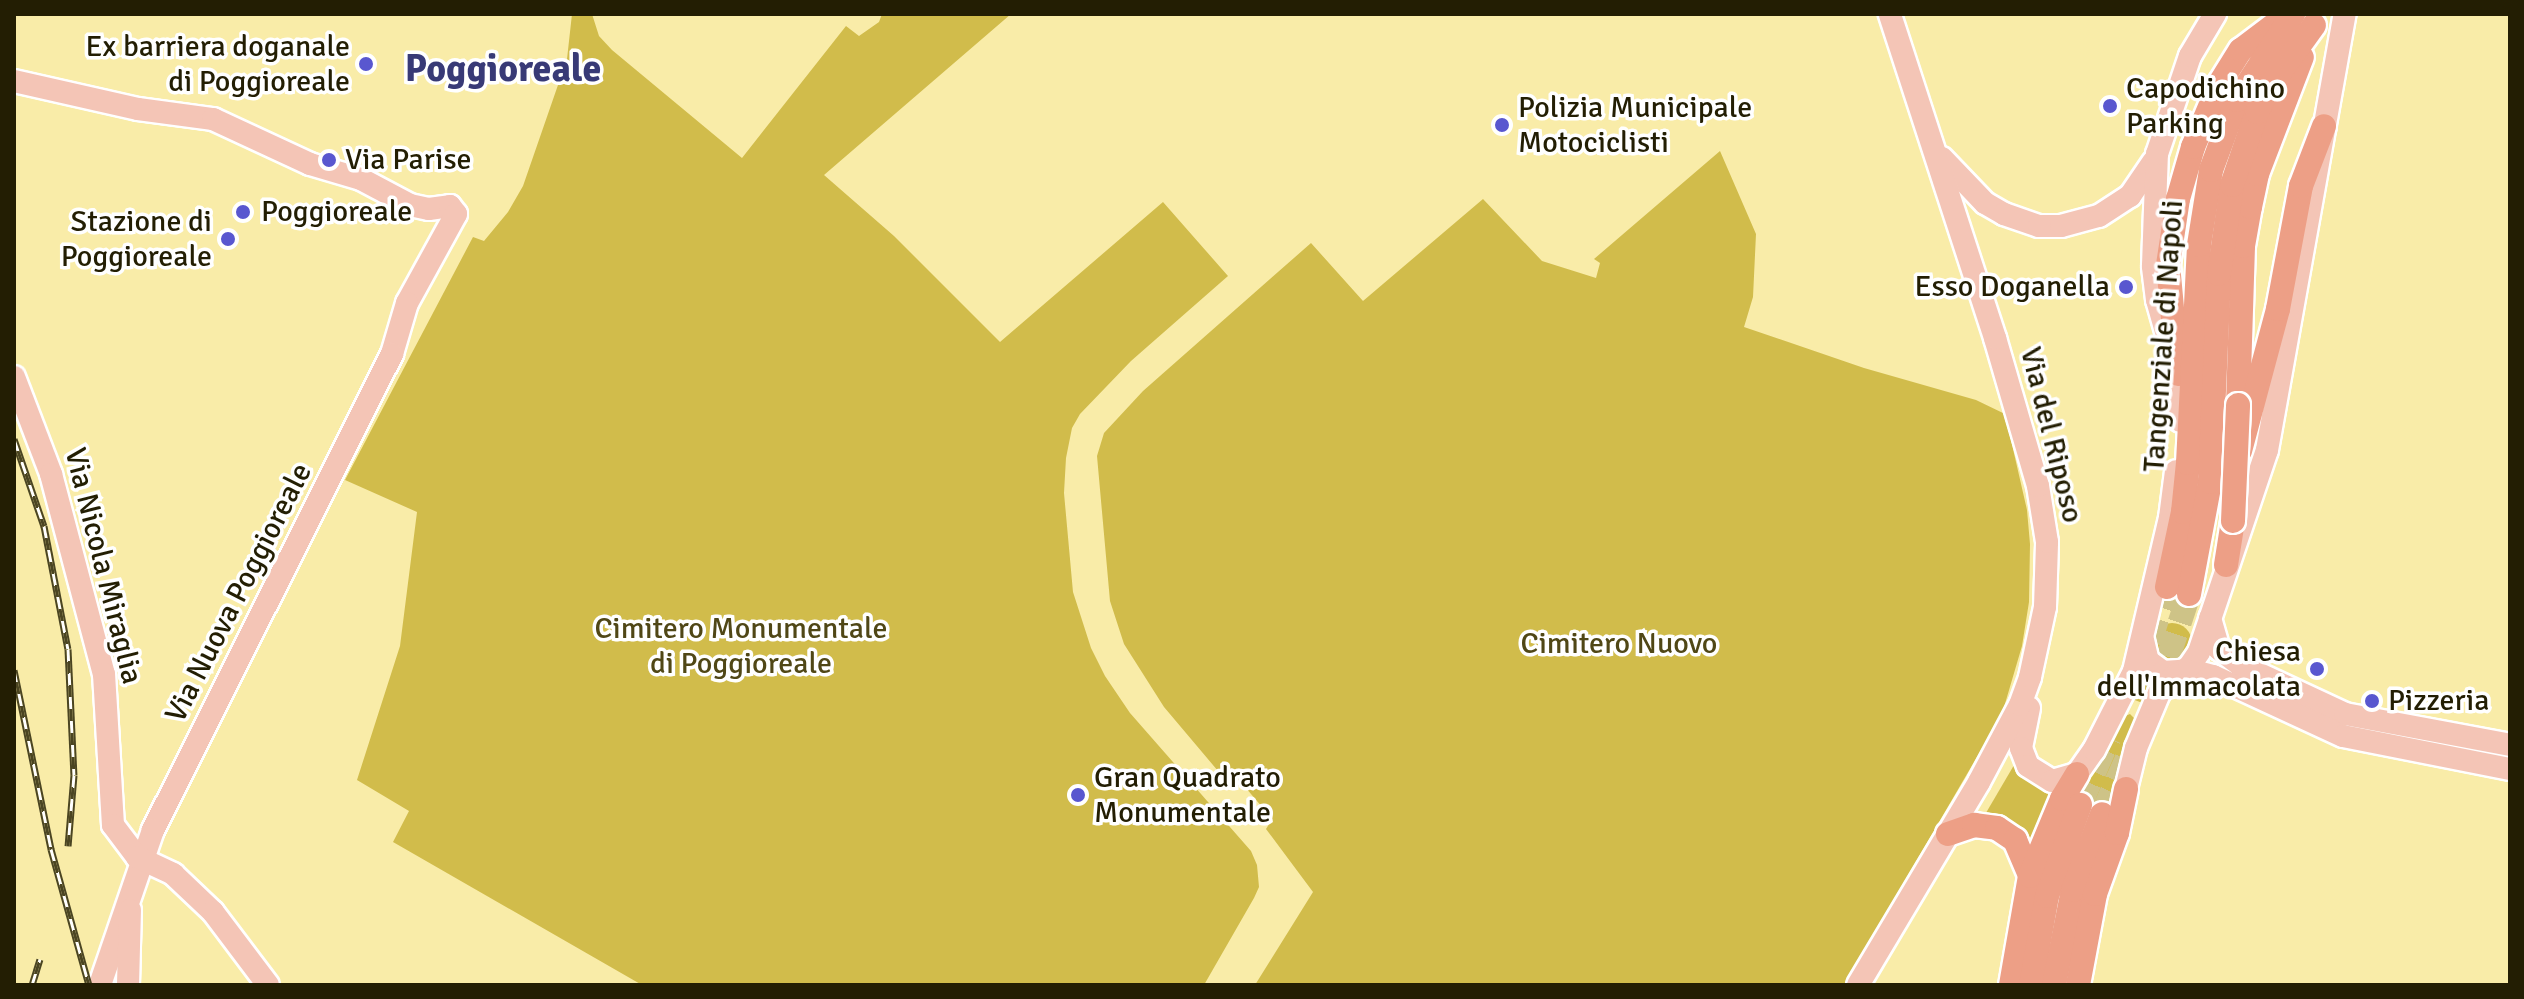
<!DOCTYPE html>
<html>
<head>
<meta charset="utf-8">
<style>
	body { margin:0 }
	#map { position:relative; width:2524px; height:999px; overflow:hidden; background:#f9eca8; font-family:Signika,sans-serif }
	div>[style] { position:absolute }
	.green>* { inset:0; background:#d1bc4b }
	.round { border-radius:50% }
	.highway-tunnel>* { height:24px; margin-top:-12px; transform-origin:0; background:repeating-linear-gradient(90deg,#cec387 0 24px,transparent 0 36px) }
	.roads { filter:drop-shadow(2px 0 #fff) drop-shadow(-2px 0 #fff) drop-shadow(0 2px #fff) drop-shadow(0 -2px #fff) }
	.major>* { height:22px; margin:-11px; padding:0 11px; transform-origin:11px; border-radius:11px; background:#f4c5b6 }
	.highway>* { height:24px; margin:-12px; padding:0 12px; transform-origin:12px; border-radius:12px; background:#ed9f86 }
	.rail>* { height:7px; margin-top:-3.5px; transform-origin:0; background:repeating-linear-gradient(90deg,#fff 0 12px,#4b4522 0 24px); box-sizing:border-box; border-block:2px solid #4b4522 }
	.bridges { filter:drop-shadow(2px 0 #fff) drop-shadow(-2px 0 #fff) drop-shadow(0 2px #fff) drop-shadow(0 -2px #fff) }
	.highway-bridge>* { height:24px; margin:-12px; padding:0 12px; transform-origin:12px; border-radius:12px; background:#ed9f86 }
	.dots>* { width:22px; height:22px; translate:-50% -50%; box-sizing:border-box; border:4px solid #fff; border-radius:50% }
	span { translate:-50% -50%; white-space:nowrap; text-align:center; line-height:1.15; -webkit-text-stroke:7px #fff; paint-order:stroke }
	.poi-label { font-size:30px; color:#231e03 }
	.right { translate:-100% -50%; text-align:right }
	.left { translate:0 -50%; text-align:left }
	.street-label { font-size:30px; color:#231e03 }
	.park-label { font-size:30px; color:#504716 }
	.district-label { font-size:38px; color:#383a76; font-weight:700 }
	.frame { position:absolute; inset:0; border:16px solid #231e03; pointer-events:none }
</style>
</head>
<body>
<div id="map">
	<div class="green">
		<i style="clip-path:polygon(572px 14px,592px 14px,599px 36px,612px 50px,742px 158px,846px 26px,859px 36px,879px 22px,882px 14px,1011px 14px,824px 175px,894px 236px,1000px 342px,1163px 202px,1228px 276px,1131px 361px,1080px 414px,1072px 428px,1066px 458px,1064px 493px,1073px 592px,1091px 648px,1105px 676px,1130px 713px,1251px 851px,1257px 865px,1259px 887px,1254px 898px,1204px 985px,642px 985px,393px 842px,409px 811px,357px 780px,400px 646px,417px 512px,345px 480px,473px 237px,484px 241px,508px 212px,523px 186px,567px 59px)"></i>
		<i style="clip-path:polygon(1720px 151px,1756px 234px,1753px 297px,1744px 327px,1864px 368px,1976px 400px,2005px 414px,2027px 510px,2030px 544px,2029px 602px,2022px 646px,2002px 714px,1844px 985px,1255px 985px,1313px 892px,1266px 829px,1271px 821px,1269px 815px,1245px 787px,1229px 784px,1164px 707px,1124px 644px,1110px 601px,1097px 456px,1104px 433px,1143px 391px,1311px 243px,1363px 301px,1483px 199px,1542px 261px,1596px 278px,1600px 263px,1594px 259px)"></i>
		<i class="round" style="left:2152px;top:623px;width:40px;height:40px"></i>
		<i style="clip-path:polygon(2143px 674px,2155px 682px,2145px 704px,2127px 697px)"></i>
		<i style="clip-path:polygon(2130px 714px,2136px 720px,2112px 829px,2098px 808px,2079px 803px,2078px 786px,2096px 768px,2118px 719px)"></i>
		<i style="clip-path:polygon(2017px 760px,2057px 789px,2031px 846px,1983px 818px)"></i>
	</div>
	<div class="highway-tunnel">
		<i style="left:2150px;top:642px;width:58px;rotate:-72.8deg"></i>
		<i style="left:2157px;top:691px;width:102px;rotate:-71.7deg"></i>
		<i style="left:2080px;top:805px;width:73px;rotate:-66.6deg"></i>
		<i style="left:2102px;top:814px;width:66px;rotate:-65.8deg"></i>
	</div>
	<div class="roads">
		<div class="major">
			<i style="left:14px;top:81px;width:127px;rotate:12.7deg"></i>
			<i style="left:138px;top:109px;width:76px;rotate:7.6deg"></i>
			<i style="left:213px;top:119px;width:107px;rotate:24.9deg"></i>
			<i style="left:310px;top:164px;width:53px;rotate:16.4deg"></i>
			<i style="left:361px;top:179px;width:55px;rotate:28deg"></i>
			<i style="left:410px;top:205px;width:19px;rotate:12deg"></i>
			<i style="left:429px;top:209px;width:21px;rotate:-8deg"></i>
			<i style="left:450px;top:206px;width:10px;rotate:53deg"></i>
			<i style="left:456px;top:214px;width:102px;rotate:118.8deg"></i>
			<i style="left:407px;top:303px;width:53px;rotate:106.4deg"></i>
			<i style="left:392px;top:354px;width:533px;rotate:116.66deg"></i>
			<i style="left:153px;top:830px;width:164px;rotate:108.9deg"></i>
			<i style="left:1942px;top:158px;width:62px;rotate:46.3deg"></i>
			<i style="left:1985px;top:203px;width:22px;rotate:30deg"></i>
			<i style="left:2004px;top:214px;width:37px;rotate:19deg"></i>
			<i style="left:2039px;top:226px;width:22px"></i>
			<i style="left:2061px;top:226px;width:39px;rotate:-15deg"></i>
			<i style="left:2099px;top:216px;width:37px;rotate:-33deg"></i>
			<i style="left:2130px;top:196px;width:41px;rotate:-55.9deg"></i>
			<i style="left:14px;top:377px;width:104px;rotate:69.1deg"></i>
			<i style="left:51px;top:474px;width:207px;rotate:75.2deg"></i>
			<i style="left:104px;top:674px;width:151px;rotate:86.6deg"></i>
			<i style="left:113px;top:825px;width:40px;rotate:53deg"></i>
			<i style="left:137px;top:857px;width:40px;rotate:25deg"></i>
			<i style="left:173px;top:874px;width:55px;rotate:43.5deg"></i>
			<i style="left:213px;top:912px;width:91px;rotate:53deg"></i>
			<i style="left:2180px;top:421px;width:47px;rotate:-92.4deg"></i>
			<i style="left:2178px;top:374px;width:77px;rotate:-105.8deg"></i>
			<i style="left:2157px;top:300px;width:34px;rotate:-97deg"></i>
			<i style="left:2153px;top:266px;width:112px;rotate:-88deg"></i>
			<i style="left:2157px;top:154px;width:103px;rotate:-71.4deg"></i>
			<i style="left:2190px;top:56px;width:49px;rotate:-59.2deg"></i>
			<i style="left:2210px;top:618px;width:32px;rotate:74deg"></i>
			<i style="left:2219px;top:649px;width:26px;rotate:37deg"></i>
			<i style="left:2240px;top:665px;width:116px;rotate:25deg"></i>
			<i style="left:2345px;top:714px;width:168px;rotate:10.6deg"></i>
			<i style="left:2143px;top:640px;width:22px;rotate:77deg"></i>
			<i style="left:2148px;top:661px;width:19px;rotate:36deg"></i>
			<i style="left:2163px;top:672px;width:27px;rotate:-4deg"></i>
			<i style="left:2190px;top:670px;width:24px;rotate:15deg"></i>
			<i style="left:2213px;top:676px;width:143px;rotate:24.8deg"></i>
			<i style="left:2343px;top:736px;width:170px;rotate:11.2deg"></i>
			<i style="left:2029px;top:708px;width:41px;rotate:101.3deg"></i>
			<i style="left:2021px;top:748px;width:19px;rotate:69deg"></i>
			<i style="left:2028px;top:766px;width:28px;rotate:32deg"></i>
			<i style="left:2052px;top:781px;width:26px;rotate:-16deg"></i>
			<i style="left:2077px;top:774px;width:29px;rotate:-55deg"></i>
			<i style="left:2094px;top:750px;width:89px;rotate:-63.1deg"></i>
			<i style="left:2134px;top:671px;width:157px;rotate:-76.8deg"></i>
			<i style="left:2170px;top:518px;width:47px;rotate:-82.7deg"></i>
			<i style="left:2126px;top:789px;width:42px;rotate:-76.3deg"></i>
			<i style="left:2136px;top:748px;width:60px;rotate:-67.3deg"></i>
			<i style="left:2159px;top:693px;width:21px;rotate:-49deg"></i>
			<i style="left:2173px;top:677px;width:19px;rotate:-32deg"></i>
			<i style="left:2189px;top:667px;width:18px;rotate:-56deg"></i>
			<i style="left:2199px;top:652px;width:213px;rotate:-71.4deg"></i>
			<i style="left:2267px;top:450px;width:443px;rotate:-79.9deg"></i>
			<i style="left:128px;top:985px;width:75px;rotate:-88.5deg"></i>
			<i style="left:1858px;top:985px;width:236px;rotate:-59.2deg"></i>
			<i style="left:1979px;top:782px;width:87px;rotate:-62deg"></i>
			<i style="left:2020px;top:705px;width:30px;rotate:-70deg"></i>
			<i style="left:2030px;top:677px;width:72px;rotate:-77.9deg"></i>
			<i style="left:2045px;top:607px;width:65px;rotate:-88.2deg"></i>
			<i style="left:2047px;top:542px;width:57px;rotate:-99.1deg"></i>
			<i style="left:2038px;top:486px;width:154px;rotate:-106.2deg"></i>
			<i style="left:1995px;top:338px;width:341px;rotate:-108deg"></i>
		</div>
		<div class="highway">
			<i style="left:2178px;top:374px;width:109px;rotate:-95.2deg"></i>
			<i style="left:2168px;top:265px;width:67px;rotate:-81.4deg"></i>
			<i style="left:2178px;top:199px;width:54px;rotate:-73.9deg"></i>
			<i style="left:2193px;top:147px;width:69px;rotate:-67.1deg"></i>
			<i style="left:2220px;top:83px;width:39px;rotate:-58deg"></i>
			<i style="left:2241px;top:50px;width:51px;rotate:-37.1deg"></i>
			<i style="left:2238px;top:405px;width:159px;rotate:-88.2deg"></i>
			<i style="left:2243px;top:246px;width:40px;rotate:-80deg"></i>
			<i style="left:2250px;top:207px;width:34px;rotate:-78deg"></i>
			<i style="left:2257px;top:174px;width:125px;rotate:-69deg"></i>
			<i style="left:2240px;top:451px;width:147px;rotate:-75deg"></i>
			<i style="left:2278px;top:309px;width:125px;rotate:-79.4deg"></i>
			<i style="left:2301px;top:186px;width:64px;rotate:-69deg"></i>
			<i style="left:2226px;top:565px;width:45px;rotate:-81deg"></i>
			<i style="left:2167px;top:587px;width:77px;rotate:-78deg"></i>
			<i style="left:2183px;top:512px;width:49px;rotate:-84.2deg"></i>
			<i style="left:2188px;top:463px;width:218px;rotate:-87.1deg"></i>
			<i style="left:2199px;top:245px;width:76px;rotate:-80.9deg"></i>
			<i style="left:2211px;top:170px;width:75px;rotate:-69.6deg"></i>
			<i style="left:2237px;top:100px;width:103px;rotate:-56.9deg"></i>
			<i style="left:2189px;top:594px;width:114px;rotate:-79.4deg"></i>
			<i style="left:2210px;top:482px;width:208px;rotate:-87.5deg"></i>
			<i style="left:2219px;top:274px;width:90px;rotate:-81.7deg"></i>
			<i style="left:2232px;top:185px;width:77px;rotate:-71.1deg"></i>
			<i style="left:2257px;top:112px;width:34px;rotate:-62deg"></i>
			<i style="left:2273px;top:82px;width:70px;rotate:-54.3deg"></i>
			<i style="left:1948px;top:834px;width:28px;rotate:-19deg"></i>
			<i style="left:1974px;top:825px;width:23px;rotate:7deg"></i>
			<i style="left:1997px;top:828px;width:22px;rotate:34deg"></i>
			<i style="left:2015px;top:840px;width:39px;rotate:67deg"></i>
			<i style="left:2011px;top:985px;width:111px;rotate:-80.1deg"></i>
			<i style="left:2030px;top:876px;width:83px;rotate:-67.4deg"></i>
			<i style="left:2062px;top:799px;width:29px;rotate:-59deg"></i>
			<i style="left:2031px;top:985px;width:90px;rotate:-79.8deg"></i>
			<i style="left:2047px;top:896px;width:97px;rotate:-70.1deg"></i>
			<i style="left:2054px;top:985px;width:97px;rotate:-78.7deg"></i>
			<i style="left:2073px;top:890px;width:81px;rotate:-69.1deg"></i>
			<i style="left:2078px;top:985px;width:93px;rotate:-79.4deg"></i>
			<i style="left:2095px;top:894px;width:65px;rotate:-70.2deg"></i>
			<i style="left:2117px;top:833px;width:45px;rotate:-78.4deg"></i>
		</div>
	</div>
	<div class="rail">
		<i style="left:14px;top:439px;width:92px;rotate:71deg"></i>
		<i style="left:44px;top:526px;width:125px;rotate:79deg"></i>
		<i style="left:68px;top:649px;width:126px;rotate:87.3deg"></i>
		<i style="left:74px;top:775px;width:71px;rotate:94.8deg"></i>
		<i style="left:14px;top:670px;width:183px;rotate:78.3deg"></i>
		<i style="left:51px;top:849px;width:141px;rotate:74.4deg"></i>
		<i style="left:32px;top:985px;width:27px;rotate:-73deg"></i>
	</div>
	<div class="bridges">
		<div class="highway-bridge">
			<i style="left:2233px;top:521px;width:116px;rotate:-87.5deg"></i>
		</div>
	</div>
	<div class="dots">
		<i style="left:366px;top:64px;background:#5957cf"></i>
		<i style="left:2110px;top:106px;background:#5957cf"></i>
		<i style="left:1502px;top:125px;background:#5957cf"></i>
		<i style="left:329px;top:160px;background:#5957cf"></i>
		<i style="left:243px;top:212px;background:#5957cf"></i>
		<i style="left:228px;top:239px;background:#5957cf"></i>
		<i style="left:2126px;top:287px;background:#5957cf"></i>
		<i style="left:2317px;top:669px;background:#5957cf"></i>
		<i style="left:2372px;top:701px;background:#5957cf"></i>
		<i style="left:1078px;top:795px;background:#5957cf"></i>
	</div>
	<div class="poi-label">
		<span class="right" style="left:350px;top:64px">Ex barriera doganale<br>di Poggioreale</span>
		<span class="left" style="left:2126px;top:106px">Capodichino<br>Parking</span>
		<span class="left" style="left:1518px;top:125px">Polizia Municipale<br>Motociclisti</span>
		<span class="left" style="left:345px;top:160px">Via Parise</span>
		<span class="left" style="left:261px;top:212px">Poggioreale</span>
		<span class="right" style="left:212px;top:239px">Stazione di<br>Poggioreale</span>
		<span class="right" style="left:2110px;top:287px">Esso Doganella</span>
		<span class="right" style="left:2301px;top:669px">Chiesa<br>dell'Immacolata</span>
		<span class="left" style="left:2388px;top:701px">Pizzeria</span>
		<span class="left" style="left:1094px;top:795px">Gran Quadrato<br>Monumentale</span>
	</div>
	<div class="street-label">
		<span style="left:2164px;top:336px;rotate:-86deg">Tangenziale di Napoli</span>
		<span style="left:2051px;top:435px;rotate:76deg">Via del Riposo</span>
		<span style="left:103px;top:566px;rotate:76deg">Via Nicola Miraglia</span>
		<span style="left:239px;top:593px;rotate:-63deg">Via Nuova Poggioreale</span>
	</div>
	<div class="park-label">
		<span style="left:741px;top:646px">Cimitero Monumentale<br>di Poggioreale</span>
		<span style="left:1619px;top:644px">Cimitero Nuovo</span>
	</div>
	<div class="district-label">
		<span style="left:503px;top:69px">Poggioreale</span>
	</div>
	<div class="frame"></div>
</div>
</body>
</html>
